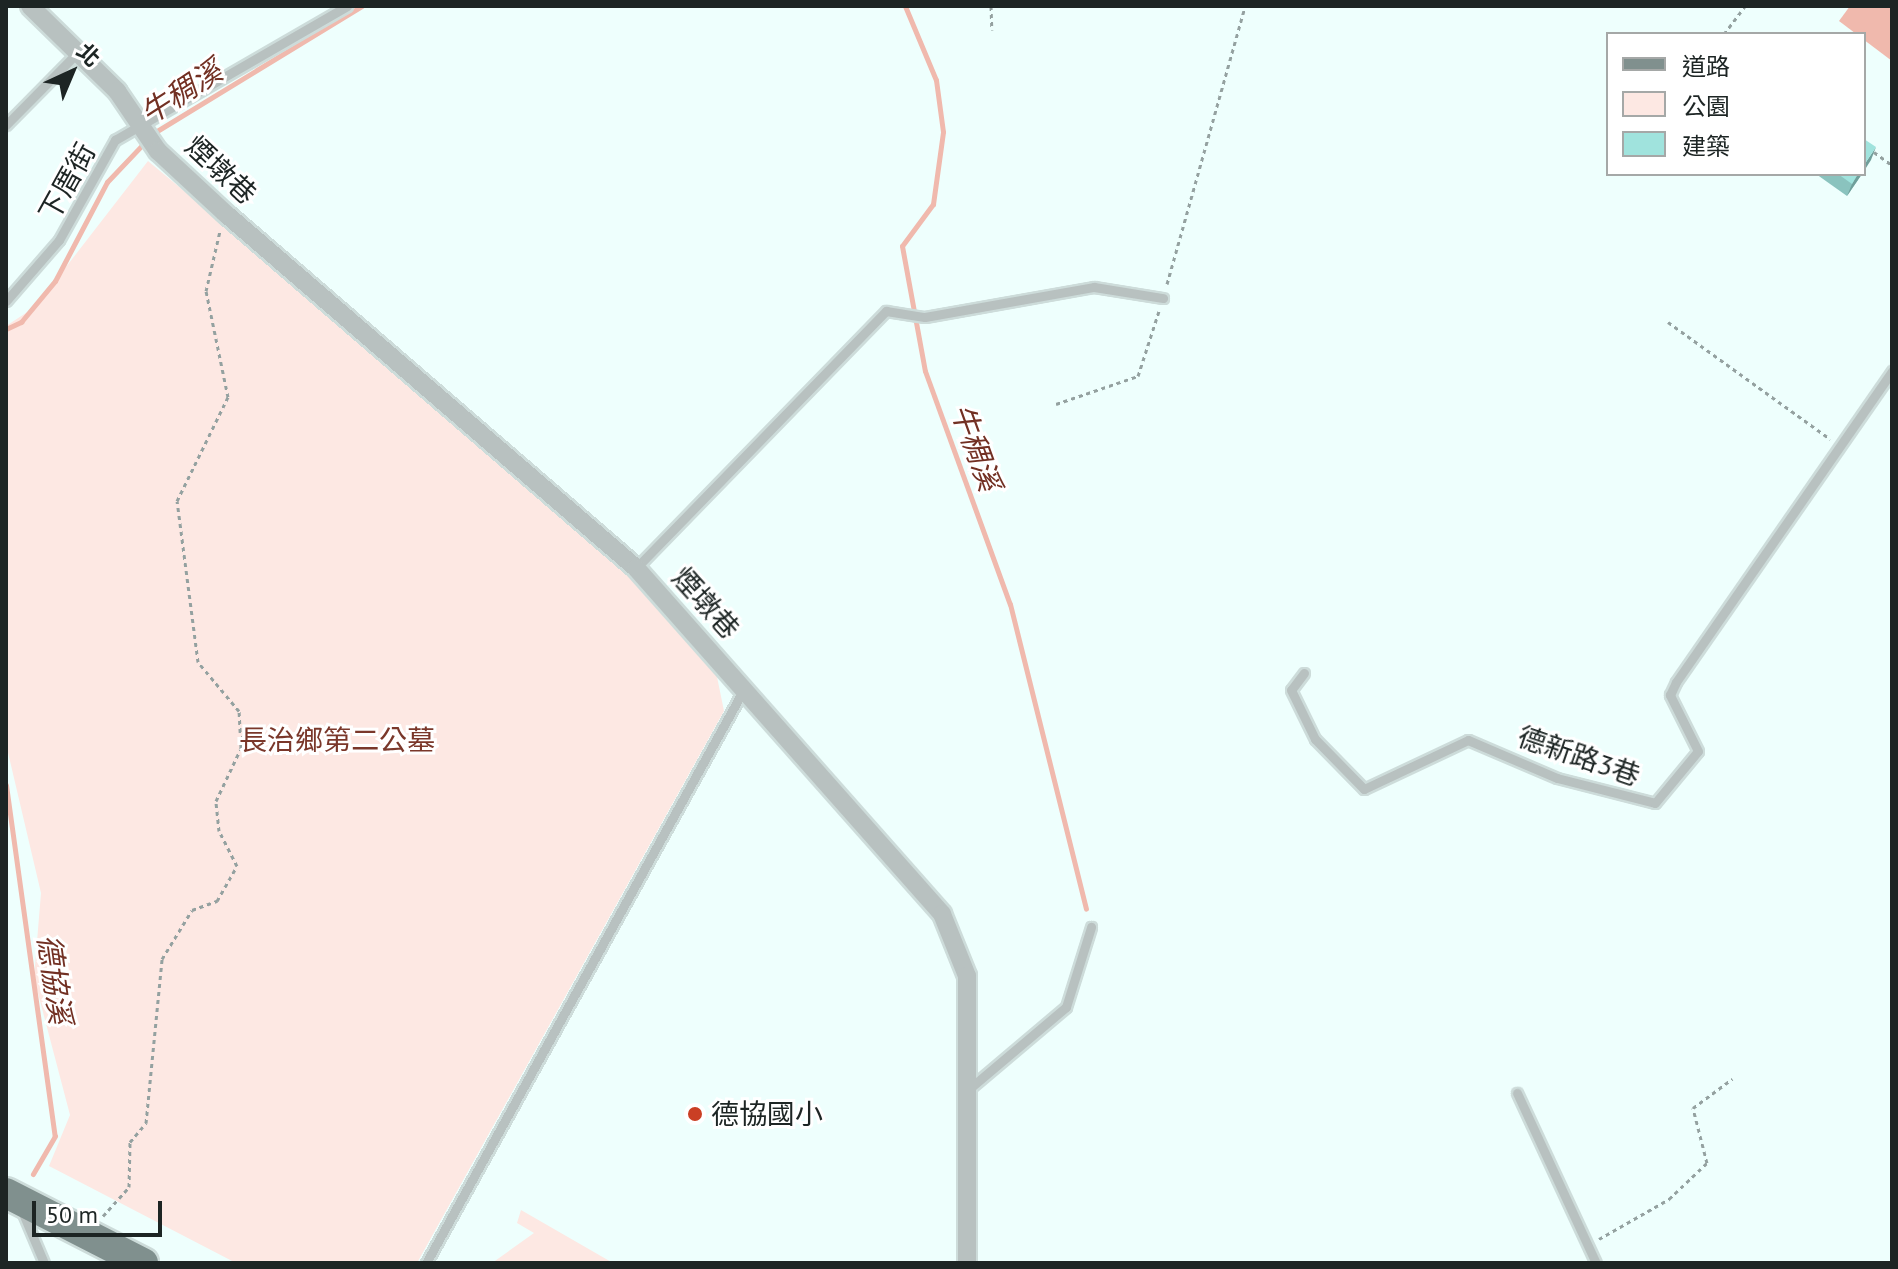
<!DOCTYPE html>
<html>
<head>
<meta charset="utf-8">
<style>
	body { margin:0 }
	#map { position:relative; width:1898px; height:1269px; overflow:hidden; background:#eefffd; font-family:"PT Sans","Noto Sans TC",sans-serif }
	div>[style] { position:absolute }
	.green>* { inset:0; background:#fde8e3 }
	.water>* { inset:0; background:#f0b9ad }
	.stream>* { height:5px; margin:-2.5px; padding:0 2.5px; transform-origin:2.5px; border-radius:2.5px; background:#f0b9ad }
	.path>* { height:3px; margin-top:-1.5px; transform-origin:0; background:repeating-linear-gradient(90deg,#94a1a0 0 4px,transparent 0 8px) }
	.roads { filter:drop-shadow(2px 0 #cddcda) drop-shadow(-2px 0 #cddcda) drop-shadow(0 2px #cddcda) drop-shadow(0 -2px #cddcda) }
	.service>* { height:9px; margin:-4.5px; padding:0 4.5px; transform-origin:4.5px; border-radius:4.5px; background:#b8c1c0 }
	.minor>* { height:18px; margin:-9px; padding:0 9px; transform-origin:9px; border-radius:9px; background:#b8c1c0 }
	.primary>* { height:30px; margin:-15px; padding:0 15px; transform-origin:15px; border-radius:15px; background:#80908e }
	.wall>* { inset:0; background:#8ac3be }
	.shaded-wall>* { inset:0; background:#709f9b }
	.building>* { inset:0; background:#a0e3dd }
	.dots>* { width:22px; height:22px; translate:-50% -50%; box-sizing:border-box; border:4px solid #fff; border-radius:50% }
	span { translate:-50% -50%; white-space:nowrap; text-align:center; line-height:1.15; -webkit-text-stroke:6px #fff; paint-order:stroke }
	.street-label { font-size:28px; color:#1d2524 }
	.park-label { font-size:28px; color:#7a372a }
	.poi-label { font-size:28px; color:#1d2524 }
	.left { translate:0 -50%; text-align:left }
	.water-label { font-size:30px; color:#723023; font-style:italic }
	.frame { position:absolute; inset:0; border:8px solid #1d2524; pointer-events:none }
	.legend { position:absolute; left:1606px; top:32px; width:260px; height:144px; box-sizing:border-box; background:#fff; border:2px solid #a5a8a7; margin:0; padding:10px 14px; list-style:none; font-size:24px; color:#1d2524 }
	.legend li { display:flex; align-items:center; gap:16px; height:40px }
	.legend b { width:40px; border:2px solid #a5a8a7 }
	.north { position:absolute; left:32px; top:32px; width:80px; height:80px; -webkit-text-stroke:6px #fff; paint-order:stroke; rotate:44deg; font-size:22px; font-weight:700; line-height:32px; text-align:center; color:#1d2524 }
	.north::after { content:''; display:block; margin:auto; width:28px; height:36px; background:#1d2524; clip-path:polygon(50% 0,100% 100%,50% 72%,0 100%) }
	.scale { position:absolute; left:32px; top:1201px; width:130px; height:36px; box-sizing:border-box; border:4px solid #1d2524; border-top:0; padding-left:10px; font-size:24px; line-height:28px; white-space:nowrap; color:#1d2524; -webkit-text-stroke:6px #fff; paint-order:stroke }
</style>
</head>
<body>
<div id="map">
	<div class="green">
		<i style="clip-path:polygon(148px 161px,554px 498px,715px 667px,724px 711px,417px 1263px,236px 1263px,49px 1166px,70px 1115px,34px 978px,41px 893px,6px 744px,6px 326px,35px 307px)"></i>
		<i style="clip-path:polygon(521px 1210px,613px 1263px,492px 1263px,534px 1233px,517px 1223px)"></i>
	</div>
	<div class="water">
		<i style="clip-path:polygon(1850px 6px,1892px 6px,1892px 61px,1839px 21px)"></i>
	</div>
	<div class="stream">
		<i style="left:905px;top:6px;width:80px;rotate:67.3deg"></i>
		<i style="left:936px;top:80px;width:52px;rotate:82.3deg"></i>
		<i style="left:943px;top:132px;width:73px;rotate:97.9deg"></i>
		<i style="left:933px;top:204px;width:52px;rotate:126.4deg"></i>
		<i style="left:902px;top:246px;width:127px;rotate:79.6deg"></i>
		<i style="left:925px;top:371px;width:248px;rotate:70deg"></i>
		<i style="left:1010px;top:604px;width:314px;rotate:76deg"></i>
		<i style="left:152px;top:134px;width:246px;rotate:-31.4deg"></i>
		<i style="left:6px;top:329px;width:17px;rotate:-25deg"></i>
		<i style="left:21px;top:322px;width:53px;rotate:-50.3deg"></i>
		<i style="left:55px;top:281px;width:112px;rotate:-62.3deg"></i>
		<i style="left:107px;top:182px;width:55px;rotate:-46.5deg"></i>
		<i style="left:6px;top:785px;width:354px;rotate:82.1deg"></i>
		<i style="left:55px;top:1136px;width:44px;rotate:120.1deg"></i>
	</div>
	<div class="path">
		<i style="left:991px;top:6px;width:24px;rotate:88deg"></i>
		<i style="left:1724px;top:34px;width:35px;rotate:-53deg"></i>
		<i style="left:1874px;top:152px;width:22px;rotate:36deg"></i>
		<i style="left:1167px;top:284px;width:289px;rotate:-74.3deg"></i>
		<i style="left:1668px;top:322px;width:200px;rotate:35.8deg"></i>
		<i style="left:1056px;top:404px;width:87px;rotate:-18.9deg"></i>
		<i style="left:1138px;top:376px;width:68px;rotate:-72.1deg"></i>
		<i style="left:103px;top:1216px;width:39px;rotate:-48deg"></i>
		<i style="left:129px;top:1187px;width:45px;rotate:-88.7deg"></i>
		<i style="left:130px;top:1142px;width:25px;rotate:-50deg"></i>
		<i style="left:146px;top:1123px;width:165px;rotate:-84.4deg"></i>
		<i style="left:162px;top:959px;width:57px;rotate:-58.5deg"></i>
		<i style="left:192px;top:910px;width:27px;rotate:-20deg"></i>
		<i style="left:217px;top:901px;width:40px;rotate:-60.3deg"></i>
		<i style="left:237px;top:866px;width:39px;rotate:-117deg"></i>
		<i style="left:219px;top:831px;width:30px;rotate:-96deg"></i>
		<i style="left:216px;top:801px;width:59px;rotate:-64.7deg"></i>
		<i style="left:241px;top:748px;width:37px;rotate:-93deg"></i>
		<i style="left:239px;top:711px;width:64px;rotate:-129.9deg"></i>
		<i style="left:198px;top:662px;width:162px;rotate:-97.4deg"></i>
		<i style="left:177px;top:501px;width:116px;rotate:-63.9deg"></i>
		<i style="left:228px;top:397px;width:108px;rotate:-101.7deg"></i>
		<i style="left:206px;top:291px;width:62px;rotate:-76.9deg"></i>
		<i style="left:1599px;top:1239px;width:81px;rotate:-29.7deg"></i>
		<i style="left:1669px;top:1199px;width:52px;rotate:-43.5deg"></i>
		<i style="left:1707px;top:1163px;width:57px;rotate:-104.3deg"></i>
		<i style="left:1693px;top:1108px;width:49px;rotate:-36.6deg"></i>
	</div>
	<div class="roads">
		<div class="service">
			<i style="left:6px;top:125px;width:104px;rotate:-45.4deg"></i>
			<i style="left:6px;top:301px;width:81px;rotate:-49deg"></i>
			<i style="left:59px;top:240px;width:115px;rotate:-60.8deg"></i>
			<i style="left:115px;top:140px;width:268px;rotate:-30deg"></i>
			<i style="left:636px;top:568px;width:359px;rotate:-45.8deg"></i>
			<i style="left:886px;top:311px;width:39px;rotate:9deg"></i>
			<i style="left:925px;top:317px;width:172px;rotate:-10.1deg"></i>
			<i style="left:1094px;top:287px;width:70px;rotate:9.1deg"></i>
			<i style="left:1304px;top:673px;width:21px;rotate:127deg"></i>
			<i style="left:1291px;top:690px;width:55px;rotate:63.9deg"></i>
			<i style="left:1315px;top:739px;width:70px;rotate:45.6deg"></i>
			<i style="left:1364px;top:789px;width:115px;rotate:-25.2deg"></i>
			<i style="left:1468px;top:740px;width:97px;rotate:23.1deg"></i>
			<i style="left:1557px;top:778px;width:101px;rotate:14.3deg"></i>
			<i style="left:1655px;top:803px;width:67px;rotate:-50.4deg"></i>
			<i style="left:1698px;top:751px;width:63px;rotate:-116.6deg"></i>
			<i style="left:1670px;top:695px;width:14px;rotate:-65deg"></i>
			<i style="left:1676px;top:682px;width:379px;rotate:-55.2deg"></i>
			<i style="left:969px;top:1089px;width:127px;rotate:-40.2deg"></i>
			<i style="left:1066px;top:1007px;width:84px;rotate:-72.6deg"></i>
			<i style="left:1517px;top:1093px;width:187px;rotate:65.1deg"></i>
			<i style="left:22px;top:1211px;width:56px;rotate:67.1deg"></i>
			<i style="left:426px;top:1263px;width:656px;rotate:-61.01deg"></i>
		</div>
		<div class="minor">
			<i style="left:30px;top:6px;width:122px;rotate:44.3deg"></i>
			<i style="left:117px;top:91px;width:73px;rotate:55.7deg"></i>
			<i style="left:158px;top:151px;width:93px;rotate:42.8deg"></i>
			<i style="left:226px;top:214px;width:542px;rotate:40.81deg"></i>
			<i style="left:636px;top:568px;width:462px;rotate:48.5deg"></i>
			<i style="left:942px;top:914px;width:67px;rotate:68deg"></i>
			<i style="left:967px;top:976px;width:287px;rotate:90deg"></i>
		</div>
		<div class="primary">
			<i style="left:6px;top:1193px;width:154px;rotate:27.1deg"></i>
		</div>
	</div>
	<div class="wall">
		<i style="clip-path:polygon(1816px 174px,1862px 174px,1847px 196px)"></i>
	</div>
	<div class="shaded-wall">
		<i style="clip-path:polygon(1876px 147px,1871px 160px,1864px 171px,1864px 165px)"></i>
		<i style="clip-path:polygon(1858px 174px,1862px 174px,1847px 196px,1852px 184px)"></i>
	</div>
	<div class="building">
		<i style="clip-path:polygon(1864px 139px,1876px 147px,1864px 165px)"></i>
		<i style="clip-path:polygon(1838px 174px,1858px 174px,1852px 184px)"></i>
	</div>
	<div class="dots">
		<i style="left:695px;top:1114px;background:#ca3f24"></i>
	</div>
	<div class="street-label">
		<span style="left:221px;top:170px;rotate:43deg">煙墩巷</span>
		<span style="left:67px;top:182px;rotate:-61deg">下厝街</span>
		<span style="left:706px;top:603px;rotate:48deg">煙墩巷</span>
		<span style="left:1579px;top:756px;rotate:19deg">德新路3巷</span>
	</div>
	<div class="park-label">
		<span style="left:337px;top:740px">長治鄉第二公墓</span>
	</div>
	<div class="poi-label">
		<span class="left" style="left:711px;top:1114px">德協國小</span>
	</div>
	<div class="water-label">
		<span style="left:181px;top:92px;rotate:-33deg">牛稠溪</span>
		<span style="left:976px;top:447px;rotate:70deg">牛稠溪</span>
		<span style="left:55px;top:979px;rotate:82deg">德協溪</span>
	</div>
	<div class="frame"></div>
	<ul class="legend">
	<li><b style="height:10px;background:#80908e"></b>道路</li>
	<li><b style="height:22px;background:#fde8e3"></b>公園</li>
	<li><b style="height:22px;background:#a0e3dd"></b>建築</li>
	</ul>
	<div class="north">北</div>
	<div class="scale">50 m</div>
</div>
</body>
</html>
